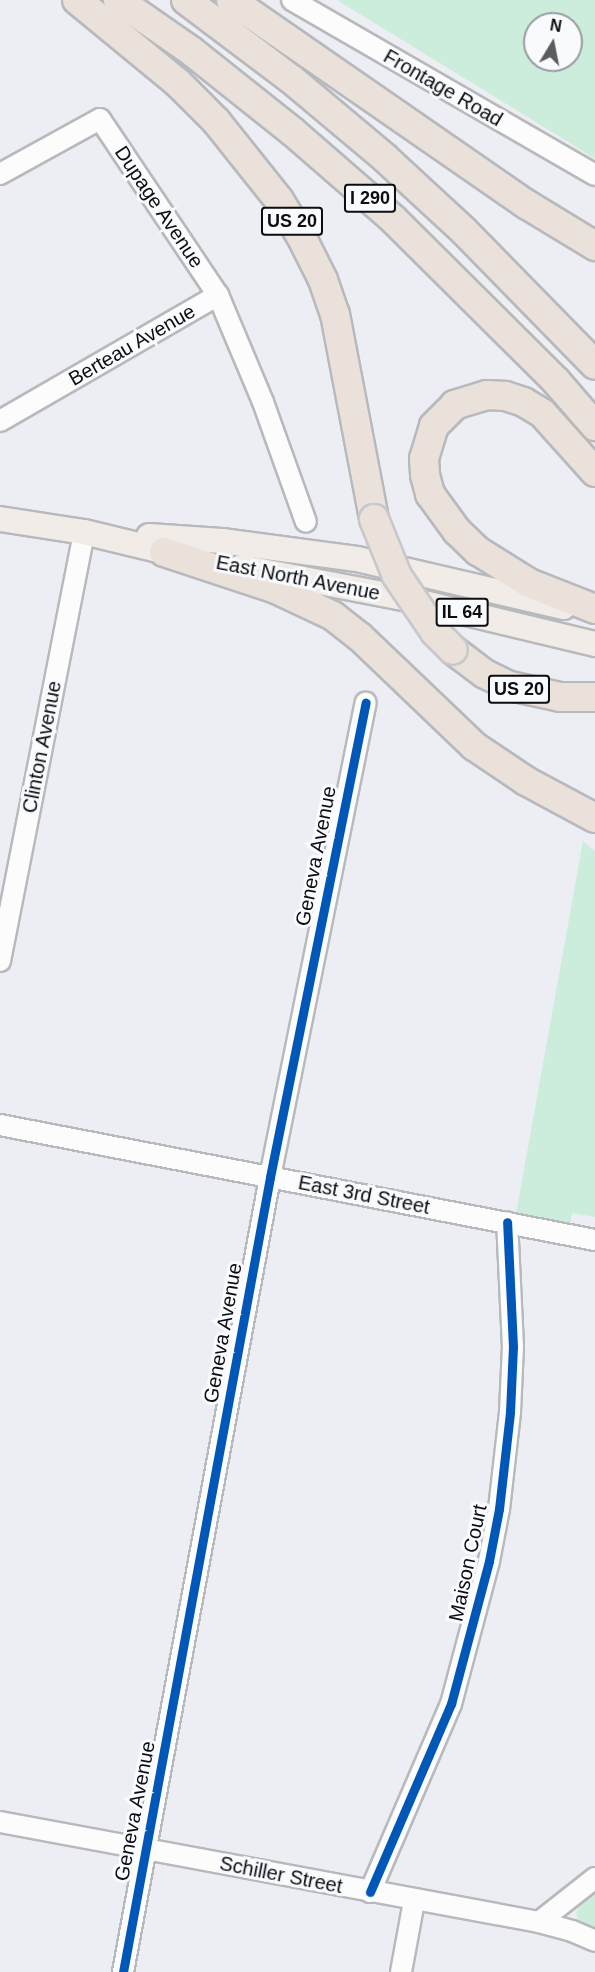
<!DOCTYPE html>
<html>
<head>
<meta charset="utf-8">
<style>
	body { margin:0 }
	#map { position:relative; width:595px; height:1972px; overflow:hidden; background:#eceef3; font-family:Arial,sans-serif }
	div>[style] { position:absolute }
	.green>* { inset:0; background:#cceddc }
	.roads { filter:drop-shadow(2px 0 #b7b9bc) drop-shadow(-2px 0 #b7b9bc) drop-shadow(0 2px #b7b9bc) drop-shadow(0 -2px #b7b9bc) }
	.minor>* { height:20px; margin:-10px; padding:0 10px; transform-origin:10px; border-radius:10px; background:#fcfcfd }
	.major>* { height:24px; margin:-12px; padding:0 12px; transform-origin:12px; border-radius:12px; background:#f2ece8 }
	.highway>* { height:28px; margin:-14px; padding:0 14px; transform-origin:14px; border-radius:14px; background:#eae1da }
	.bridges { filter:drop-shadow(2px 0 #c7c8cb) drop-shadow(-2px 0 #c7c8cb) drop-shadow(0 2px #c7c8cb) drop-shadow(0 -2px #c7c8cb) }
	.highway-bridge>* { height:28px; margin:-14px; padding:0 14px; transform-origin:14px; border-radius:14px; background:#eae1da }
	.cycleway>* { height:9px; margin:-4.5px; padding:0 4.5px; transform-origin:4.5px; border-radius:4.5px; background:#0057b8 }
	span { translate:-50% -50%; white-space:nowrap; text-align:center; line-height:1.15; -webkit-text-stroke:6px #f9fafe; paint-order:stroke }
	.shield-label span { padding:2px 4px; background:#f9fafe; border:2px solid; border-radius:4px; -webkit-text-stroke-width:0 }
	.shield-label { font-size:18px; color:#0c0d10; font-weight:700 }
	.street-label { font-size:20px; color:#0c0d10 }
	.north { position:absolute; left:523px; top:12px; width:60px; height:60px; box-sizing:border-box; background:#f9fafe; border:2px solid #9a9b9f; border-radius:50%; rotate:10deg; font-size:16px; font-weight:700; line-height:24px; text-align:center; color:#0c0d10 }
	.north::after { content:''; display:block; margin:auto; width:21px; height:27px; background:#5a5c5f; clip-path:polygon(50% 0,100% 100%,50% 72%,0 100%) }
</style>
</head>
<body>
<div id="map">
	<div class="green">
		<i style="clip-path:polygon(evenodd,337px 0,595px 0,595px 159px,573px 145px,337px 0,535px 24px,571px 24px,571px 60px,535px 60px,535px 24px)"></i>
		<i style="clip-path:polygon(583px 841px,595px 851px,595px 1217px,572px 1213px,570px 1225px,516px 1214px)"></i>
		<i style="clip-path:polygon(595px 1890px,595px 1931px,578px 1920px,576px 1913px,582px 1901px)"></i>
	</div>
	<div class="roads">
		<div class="minor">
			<i style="left:292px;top:0;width:350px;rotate:30deg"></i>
			<i style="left:0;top:174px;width:114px;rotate:-28.8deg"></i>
			<i style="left:100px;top:119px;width:212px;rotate:56.2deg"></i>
			<i style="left:218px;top:295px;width:116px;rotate:67.2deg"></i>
			<i style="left:263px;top:402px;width:127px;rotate:70.3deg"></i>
			<i style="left:0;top:421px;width:252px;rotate:-30deg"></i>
			<i style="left:0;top:961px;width:437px;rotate:-78.9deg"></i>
			<i style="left:0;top:1125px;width:606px;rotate:10.94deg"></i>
			<i style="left:0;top:1822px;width:548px;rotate:10.51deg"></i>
			<i style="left:539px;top:1922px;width:34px;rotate:15deg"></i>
			<i style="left:572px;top:1931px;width:25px;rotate:23deg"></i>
			<i style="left:370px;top:1892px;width:205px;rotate:-66.7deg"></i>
			<i style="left:451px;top:1704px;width:148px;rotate:-75.1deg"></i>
			<i style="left:489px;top:1561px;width:53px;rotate:-79.1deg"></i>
			<i style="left:499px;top:1509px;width:98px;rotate:-83.5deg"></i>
			<i style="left:510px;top:1412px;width:65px;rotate:-87.4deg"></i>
			<i style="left:513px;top:1347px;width:125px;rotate:-92.7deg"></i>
			<i style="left:539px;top:1922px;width:71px;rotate:-38.2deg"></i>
			<i style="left:123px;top:1972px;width:808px;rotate:-79.52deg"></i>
			<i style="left:270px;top:1177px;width:484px;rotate:-78.6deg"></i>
			<i style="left:401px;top:1972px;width:72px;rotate:-79.6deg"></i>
		</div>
		<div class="major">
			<i style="left:0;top:519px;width:85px;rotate:8.8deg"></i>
			<i style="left:84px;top:532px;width:102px;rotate:13.6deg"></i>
			<i style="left:149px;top:536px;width:73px;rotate:3.9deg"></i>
			<i style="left:222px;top:541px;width:136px;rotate:7.6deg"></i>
			<i style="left:357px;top:559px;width:212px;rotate:13.1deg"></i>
			<i style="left:241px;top:567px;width:161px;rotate:10.8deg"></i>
			<i style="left:399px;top:597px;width:202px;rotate:13.5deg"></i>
		</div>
		<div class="highway">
			<i style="left:77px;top:0;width:131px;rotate:39.4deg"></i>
			<i style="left:178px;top:83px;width:54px;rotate:45deg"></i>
			<i style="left:216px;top:121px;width:101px;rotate:51.4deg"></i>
			<i style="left:279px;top:200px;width:42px;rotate:58.6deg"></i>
			<i style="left:301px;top:236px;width:49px;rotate:63.4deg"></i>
			<i style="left:323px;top:280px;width:36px;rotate:71deg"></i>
			<i style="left:335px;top:314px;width:209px;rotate:79.2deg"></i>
			<i style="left:118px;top:0;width:88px;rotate:34.8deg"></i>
			<i style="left:190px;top:50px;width:132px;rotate:38.5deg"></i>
			<i style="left:293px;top:132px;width:133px;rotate:41deg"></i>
			<i style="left:393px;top:219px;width:230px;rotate:44.8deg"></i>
			<i style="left:556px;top:381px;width:60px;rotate:49.1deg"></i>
			<i style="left:186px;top:0;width:131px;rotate:37deg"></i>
			<i style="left:291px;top:79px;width:123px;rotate:40deg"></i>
			<i style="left:385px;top:158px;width:108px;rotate:42.7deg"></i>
			<i style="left:464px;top:231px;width:187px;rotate:45.6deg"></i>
			<i style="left:231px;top:0;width:359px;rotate:34.7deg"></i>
			<i style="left:526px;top:204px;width:81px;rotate:31.3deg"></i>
			<i style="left:595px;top:472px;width:79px;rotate:-131.9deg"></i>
			<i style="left:542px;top:413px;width:21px;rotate:-149deg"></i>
			<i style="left:524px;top:402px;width:20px;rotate:-162deg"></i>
			<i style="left:505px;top:396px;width:18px;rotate:-177deg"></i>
			<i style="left:487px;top:395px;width:34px;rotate:163deg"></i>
			<i style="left:455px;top:405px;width:30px;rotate:135deg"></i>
			<i style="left:434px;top:426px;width:34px;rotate:107deg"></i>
			<i style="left:424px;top:459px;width:16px;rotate:86deg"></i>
			<i style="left:425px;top:475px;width:20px;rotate:75deg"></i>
			<i style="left:430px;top:494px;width:46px;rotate:53.9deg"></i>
			<i style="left:457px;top:531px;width:29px;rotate:44deg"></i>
			<i style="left:478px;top:551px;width:60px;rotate:32.1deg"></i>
			<i style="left:529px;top:583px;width:71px;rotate:21.5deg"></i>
			<i style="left:164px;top:552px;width:118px;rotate:18.3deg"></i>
			<i style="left:276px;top:589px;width:63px;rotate:25.3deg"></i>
			<i style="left:333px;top:616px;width:34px;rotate:38deg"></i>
			<i style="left:360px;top:637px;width:158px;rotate:43.7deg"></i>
			<i style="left:474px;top:746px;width:63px;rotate:33.9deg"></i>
			<i style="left:526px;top:781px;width:78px;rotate:28.2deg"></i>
			<i style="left:453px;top:650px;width:40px;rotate:37deg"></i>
			<i style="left:485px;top:674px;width:28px;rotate:26deg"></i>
			<i style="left:510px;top:686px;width:51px;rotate:12.4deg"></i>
			<i style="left:560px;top:697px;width:35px"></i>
		</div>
	</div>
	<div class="bridges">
		<div class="highway-bridge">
			<i style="left:374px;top:519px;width:61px;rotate:68deg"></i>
			<i style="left:397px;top:576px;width:68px;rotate:55.8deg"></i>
			<i style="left:435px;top:632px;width:25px;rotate:45deg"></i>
		</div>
	</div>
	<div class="cycleway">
		<i style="left:370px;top:1892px;width:205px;rotate:-66.7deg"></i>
		<i style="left:451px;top:1704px;width:148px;rotate:-75.1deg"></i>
		<i style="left:489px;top:1561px;width:53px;rotate:-79.1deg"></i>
		<i style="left:499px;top:1509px;width:98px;rotate:-83.5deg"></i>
		<i style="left:510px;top:1412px;width:65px;rotate:-87.4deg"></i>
		<i style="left:513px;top:1347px;width:125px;rotate:-92.7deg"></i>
		<i style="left:123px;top:1972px;width:808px;rotate:-79.52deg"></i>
		<i style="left:270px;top:1177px;width:484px;rotate:-78.6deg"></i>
	</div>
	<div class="shield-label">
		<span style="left:370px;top:198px">I 290</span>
		<span style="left:292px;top:221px">US 20</span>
		<span style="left:462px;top:612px">IL 64</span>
		<span style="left:519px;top:689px">US 20</span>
	</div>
	<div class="street-label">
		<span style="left:443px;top:88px;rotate:30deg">Frontage Road</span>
		<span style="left:159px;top:207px;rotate:56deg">Dupage Avenue</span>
		<span style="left:132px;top:345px;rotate:-30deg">Berteau Avenue</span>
		<span style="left:298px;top:578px;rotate:11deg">East North Avenue</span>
		<span style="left:42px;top:747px;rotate:-79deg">Clinton Avenue</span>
		<span style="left:316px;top:856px;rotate:-79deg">Geneva Avenue</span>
		<span style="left:364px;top:1195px;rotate:11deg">East 3rd Street</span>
		<span style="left:223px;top:1333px;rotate:-80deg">Geneva Avenue</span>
		<span style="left:468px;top:1563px;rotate:-78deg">Maison Court</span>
		<span style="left:135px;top:1811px;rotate:-79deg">Geneva Avenue</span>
		<span style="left:281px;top:1875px;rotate:11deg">Schiller Street</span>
	</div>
	<div class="north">N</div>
</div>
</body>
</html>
